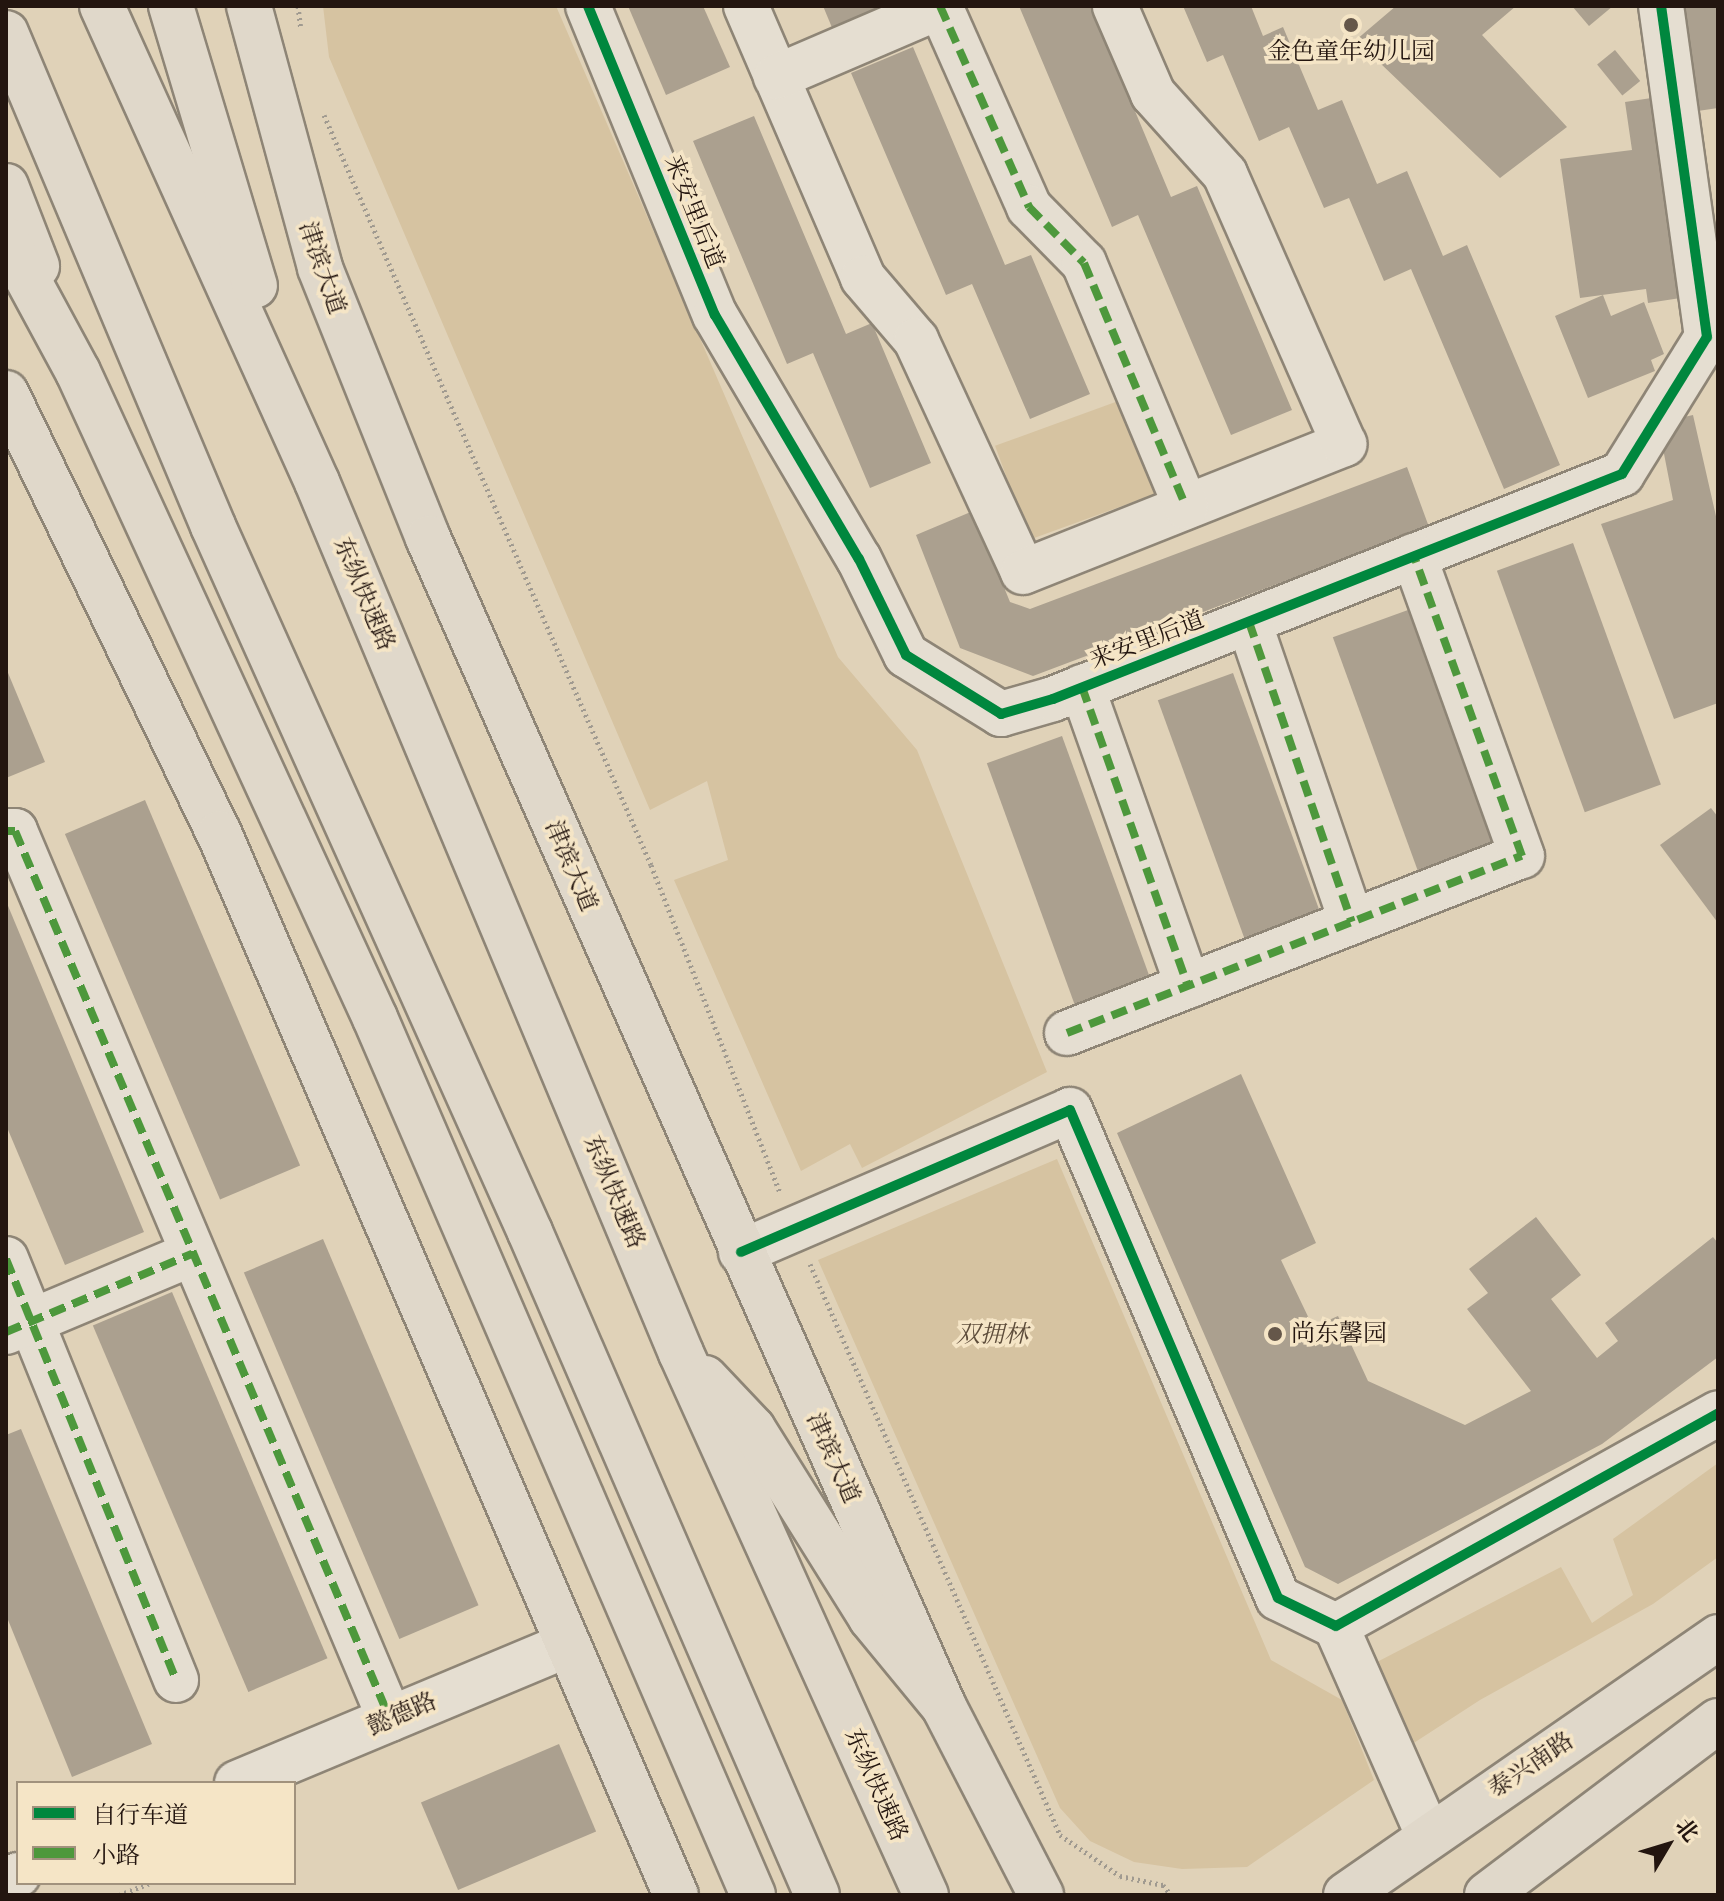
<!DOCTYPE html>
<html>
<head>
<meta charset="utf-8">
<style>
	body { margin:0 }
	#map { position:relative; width:1724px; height:1901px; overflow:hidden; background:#e0d2b8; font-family:Cardo,"Noto Serif SC",serif }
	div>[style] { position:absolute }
	.green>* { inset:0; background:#d6c3a1; transform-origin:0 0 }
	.building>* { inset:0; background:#aba08f; transform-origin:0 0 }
	.path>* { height:5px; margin-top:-2.5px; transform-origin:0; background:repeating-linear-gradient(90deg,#a09a90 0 2px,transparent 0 6px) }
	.roads { filter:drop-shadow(2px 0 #8e8576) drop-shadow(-2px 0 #8e8576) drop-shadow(0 2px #8e8576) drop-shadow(0 -2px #8e8576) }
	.minor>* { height:44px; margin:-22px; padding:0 22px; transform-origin:22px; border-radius:22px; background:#e5ded1 }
	.major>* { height:44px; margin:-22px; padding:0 22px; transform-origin:22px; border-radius:22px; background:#e0d8ca }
	.highway>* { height:44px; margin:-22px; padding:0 22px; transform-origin:22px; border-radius:22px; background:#e0d8ca }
	.quiet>* { height:8px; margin-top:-4px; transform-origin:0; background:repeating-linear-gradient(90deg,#4d983c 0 16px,transparent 0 24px) }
	.cycleway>* { height:10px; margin:-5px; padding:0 5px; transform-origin:5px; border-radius:5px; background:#00873e }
	.dots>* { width:22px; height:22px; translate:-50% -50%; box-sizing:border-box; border:4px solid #f5e5c6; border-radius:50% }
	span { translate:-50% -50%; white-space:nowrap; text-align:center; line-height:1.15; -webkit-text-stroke:7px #f5e5c6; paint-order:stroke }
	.poi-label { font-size:24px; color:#23150f }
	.left { translate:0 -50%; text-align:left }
	.street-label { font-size:24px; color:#23150f }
	.park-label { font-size:24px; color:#5e4d3b; font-style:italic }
	.frame { position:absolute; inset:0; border:8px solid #23150f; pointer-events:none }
	.legend { position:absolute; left:16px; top:1781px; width:280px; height:104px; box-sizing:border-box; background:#f5e5c6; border:2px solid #a1927d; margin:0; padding:10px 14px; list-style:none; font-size:24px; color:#23150f }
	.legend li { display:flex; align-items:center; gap:16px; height:40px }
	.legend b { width:40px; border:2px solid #a1927d }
	.north { position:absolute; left:1628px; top:1805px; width:80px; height:80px; -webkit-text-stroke:6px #f5e5c6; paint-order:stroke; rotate:52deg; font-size:22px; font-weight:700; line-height:32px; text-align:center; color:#23150f }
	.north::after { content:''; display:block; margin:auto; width:28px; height:36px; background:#23150f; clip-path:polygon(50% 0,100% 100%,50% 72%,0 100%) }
</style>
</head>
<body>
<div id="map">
	<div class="green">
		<i style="clip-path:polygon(323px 6px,556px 6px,838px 657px,917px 750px,1047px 1072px,862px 1168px,850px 1144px,801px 1171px,674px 880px,728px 860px,707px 781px,650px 810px,329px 57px)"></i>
		<i style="left:1121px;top:400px;width:100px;height:134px;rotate:70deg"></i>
		<i style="clip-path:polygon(1057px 1159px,1271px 1660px,1342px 1700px,1374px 1780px,1247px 1867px,1182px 1869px,1134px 1862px,1090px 1841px,1060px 1808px,818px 1260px)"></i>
		<i style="clip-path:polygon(1718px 1463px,1718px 1557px,1653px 1604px,1480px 1700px,1406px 1748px,1375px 1663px,1561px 1567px,1592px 1623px,1633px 1595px,1613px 1539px)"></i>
	</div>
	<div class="building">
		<i style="clip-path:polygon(628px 6px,703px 6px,730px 67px,666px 95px)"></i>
		<i style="clip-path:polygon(823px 6px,889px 6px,833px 30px)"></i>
		<i style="clip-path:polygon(1019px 6px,1091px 6px,1171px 197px,1197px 186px,1292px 410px,1231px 435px,1138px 215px,1112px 227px)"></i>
		<i style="clip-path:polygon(1183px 6px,1251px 6px,1263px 36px,1283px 27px,1318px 110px,1342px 100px,1377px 184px,1407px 171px,1443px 256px,1467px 245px,1560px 465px,1504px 489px,1411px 269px,1384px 281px,1349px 198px,1324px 208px,1289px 127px,1259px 141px,1223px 55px,1207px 62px)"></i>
		<i style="clip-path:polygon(1396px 6px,1516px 6px,1482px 35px,1567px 127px,1500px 178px,1356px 40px)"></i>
		<i style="clip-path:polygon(1572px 6px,1613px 6px,1589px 26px)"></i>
		<i style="clip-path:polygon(1675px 6px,1718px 6px,1718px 108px,1691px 112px)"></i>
		<i style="clip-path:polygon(913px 47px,1005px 265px,1031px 255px,1090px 394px,1030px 419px,972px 284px,946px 295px,851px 73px)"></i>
		<i style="left:1615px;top:50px;width:40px;height:23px;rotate:51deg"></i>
		<i style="clip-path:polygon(1658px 97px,1687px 297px,1648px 303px,1646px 289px,1580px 298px,1560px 159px,1632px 150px,1625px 102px)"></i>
		<i style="clip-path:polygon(754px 116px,846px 334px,872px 323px,931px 463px,870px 488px,813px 353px,787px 364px,693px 141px)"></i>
		<i style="clip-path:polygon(1603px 295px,1611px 316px,1644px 302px,1664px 354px,1651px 360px,1655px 371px,1588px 398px,1555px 316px)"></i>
		<i style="clip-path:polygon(1693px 415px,1718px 525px,1718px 703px,1674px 719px,1601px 524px,1673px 500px,1658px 423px)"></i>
		<i style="clip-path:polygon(1407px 467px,1429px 527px,1033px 676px,960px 648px,916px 535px,973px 511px,1010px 602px,1030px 609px)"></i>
		<i style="left:1573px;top:543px;width:257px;height:81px;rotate:70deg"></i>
		<i style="left:1408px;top:610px;width:257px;height:80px;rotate:70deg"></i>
		<i style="clip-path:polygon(6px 668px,45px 762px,6px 778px)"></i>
		<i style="left:1233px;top:673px;width:256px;height:80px;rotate:70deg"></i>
		<i style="left:1062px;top:736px;width:257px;height:80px;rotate:70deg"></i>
		<i style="left:145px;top:800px;width:397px;height:87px;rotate:67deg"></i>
		<i style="clip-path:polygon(1711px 808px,1718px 817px,1718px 923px,1660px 845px)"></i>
		<i style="clip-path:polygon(6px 901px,144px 1232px,65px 1265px,6px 1125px)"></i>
		<i style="clip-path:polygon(1241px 1074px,1316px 1243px,1281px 1260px,1313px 1327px,1338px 1316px,1368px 1381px,1465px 1425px,1531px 1391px,1467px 1309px,1488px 1293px,1469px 1269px,1536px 1217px,1581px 1275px,1551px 1299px,1597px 1358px,1618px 1341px,1605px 1323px,1713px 1237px,1718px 1243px,1718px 1357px,1602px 1444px,1338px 1584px,1305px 1567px,1117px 1133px)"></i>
		<i style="left:323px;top:1239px;width:398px;height:86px;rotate:67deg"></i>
		<i style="left:172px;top:1292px;width:398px;height:86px;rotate:67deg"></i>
		<i style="clip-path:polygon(21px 1429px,152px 1744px,72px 1777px,6px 1615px,6px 1435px)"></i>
		<i style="left:559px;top:1744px;width:95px;height:150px;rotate:67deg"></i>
	</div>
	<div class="path">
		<i style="left:298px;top:6px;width:23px;rotate:83deg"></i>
		<i style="left:324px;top:115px;width:818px;rotate:66.44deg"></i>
		<i style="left:651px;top:865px;width:352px;rotate:68.5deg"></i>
		<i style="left:810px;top:1264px;width:623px;rotate:66.35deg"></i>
		<i style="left:1060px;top:1835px;width:73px;rotate:34.3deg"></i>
		<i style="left:1120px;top:1876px;width:44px;rotate:11.8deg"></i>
		<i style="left:1163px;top:1885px;width:13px;rotate:51deg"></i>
		<i style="left:119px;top:1895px;width:33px;rotate:-21deg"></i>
	</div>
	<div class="roads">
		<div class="minor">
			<i style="left:588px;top:6px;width:334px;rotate:67.7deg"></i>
			<i style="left:715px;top:315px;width:283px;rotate:59.5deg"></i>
			<i style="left:859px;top:559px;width:107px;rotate:63.9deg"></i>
			<i style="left:906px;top:655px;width:112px;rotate:31.8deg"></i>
			<i style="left:1001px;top:714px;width:54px;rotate:-16.1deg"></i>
			<i style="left:1053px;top:699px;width:612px;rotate:-21.58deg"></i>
			<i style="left:1622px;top:474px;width:161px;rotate:-58.2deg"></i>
			<i style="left:1707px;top:337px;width:334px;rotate:-97.9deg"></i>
			<i style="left:746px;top:6px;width:296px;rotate:66.7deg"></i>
			<i style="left:863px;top:278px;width:82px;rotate:49.5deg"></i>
			<i style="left:916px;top:340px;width:255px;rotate:65.2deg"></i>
			<i style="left:1023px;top:572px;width:346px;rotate:-21.7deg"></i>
			<i style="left:1344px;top:444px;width:295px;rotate:-113.8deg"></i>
			<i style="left:1225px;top:174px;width:108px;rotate:-132deg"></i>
			<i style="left:1153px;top:94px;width:96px;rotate:-113.4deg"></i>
			<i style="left:940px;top:6px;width:220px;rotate:66.1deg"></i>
			<i style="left:1029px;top:207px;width:78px;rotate:45.5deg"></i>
			<i style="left:1084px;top:263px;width:264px;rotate:67.3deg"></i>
			<i style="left:776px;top:77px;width:181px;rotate:-23.2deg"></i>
			<i style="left:1249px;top:622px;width:317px;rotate:71.1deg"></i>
			<i style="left:1082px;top:687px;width:317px;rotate:70.5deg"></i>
			<i style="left:6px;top:831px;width:9px"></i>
			<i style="left:15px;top:831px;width:964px;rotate:67.11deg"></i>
			<i style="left:1067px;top:1033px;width:488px;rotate:-21.3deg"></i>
			<i style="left:1522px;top:856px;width:319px;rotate:-109.8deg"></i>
			<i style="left:741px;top:1252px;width:358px;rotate:-23.3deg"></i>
			<i style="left:1070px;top:1110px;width:530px;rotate:66.91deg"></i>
			<i style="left:1278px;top:1598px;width:64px;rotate:25.8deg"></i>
			<i style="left:1336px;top:1626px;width:437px;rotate:-29.1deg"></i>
			<i style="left:6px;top:1259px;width:454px;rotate:68deg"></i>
			<i style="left:6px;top:1332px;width:202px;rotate:-22.8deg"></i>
			<i style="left:1336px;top:1626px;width:228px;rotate:66.2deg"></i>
			<i style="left:237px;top:1783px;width:358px;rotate:-22.7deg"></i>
			<i style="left:6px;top:1880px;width:13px;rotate:-23deg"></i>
		</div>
		<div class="major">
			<i style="left:249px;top:6px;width:271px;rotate:74.8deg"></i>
			<i style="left:320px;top:268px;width:291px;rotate:68.2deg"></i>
			<i style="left:428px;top:538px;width:1278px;rotate:66.18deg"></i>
			<i style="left:944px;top:1707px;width:212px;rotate:62.7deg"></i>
			<i style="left:6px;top:393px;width:489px;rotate:64.2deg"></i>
			<i style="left:219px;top:833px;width:1156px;rotate:66.72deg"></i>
			<i style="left:1346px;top:1895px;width:453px;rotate:-34.7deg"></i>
			<i style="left:1487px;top:1895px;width:289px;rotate:-37deg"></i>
		</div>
		<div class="highway">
			<i style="left:102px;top:6px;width:522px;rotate:65.69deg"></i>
			<i style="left:317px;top:482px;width:944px;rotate:67.32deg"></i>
			<i style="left:681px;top:1353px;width:595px;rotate:65.68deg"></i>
			<i style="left:171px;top:6px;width:292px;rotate:73.3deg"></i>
			<i style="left:6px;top:33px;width:535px;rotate:67.22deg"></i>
			<i style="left:213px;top:526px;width:774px;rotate:65.82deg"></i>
			<i style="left:530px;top:1232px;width:722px;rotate:66.59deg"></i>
			<i style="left:6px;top:186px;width:86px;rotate:68.8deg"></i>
			<i style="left:6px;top:239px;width:151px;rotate:61.6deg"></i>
			<i style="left:78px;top:372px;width:711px;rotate:65.31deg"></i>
			<i style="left:375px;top:1018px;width:955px;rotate:66.68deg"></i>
			<i style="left:705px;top:1378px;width:70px;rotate:46.7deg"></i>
			<i style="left:753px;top:1429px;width:223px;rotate:58deg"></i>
			<i style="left:871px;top:1618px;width:115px;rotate:50.6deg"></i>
		</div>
	</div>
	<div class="quiet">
		<i style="left:940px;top:6px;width:220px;rotate:66.1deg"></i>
		<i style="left:1029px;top:207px;width:78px;rotate:45.5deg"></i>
		<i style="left:1084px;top:263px;width:264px;rotate:67.3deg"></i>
		<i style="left:1249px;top:622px;width:317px;rotate:71.1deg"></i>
		<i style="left:1082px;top:687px;width:317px;rotate:70.5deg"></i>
		<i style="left:6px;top:831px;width:9px"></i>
		<i style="left:15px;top:831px;width:964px;rotate:67.11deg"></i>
		<i style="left:1067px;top:1033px;width:488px;rotate:-21.3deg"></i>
		<i style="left:1522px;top:856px;width:319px;rotate:-109.8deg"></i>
		<i style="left:6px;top:1259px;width:454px;rotate:68deg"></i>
		<i style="left:6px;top:1332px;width:202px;rotate:-22.8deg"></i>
	</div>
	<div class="cycleway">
		<i style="left:588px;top:6px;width:334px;rotate:67.7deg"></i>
		<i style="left:715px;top:315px;width:283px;rotate:59.5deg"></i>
		<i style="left:859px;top:559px;width:107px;rotate:63.9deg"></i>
		<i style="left:906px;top:655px;width:112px;rotate:31.8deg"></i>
		<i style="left:1001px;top:714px;width:54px;rotate:-16.1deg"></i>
		<i style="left:1053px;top:699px;width:612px;rotate:-21.58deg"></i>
		<i style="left:1622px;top:474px;width:161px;rotate:-58.2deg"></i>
		<i style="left:1707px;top:337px;width:334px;rotate:-97.9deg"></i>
		<i style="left:741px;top:1252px;width:358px;rotate:-23.3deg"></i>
		<i style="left:1070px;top:1110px;width:530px;rotate:66.91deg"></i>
		<i style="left:1278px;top:1598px;width:64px;rotate:25.8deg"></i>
		<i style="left:1336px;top:1626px;width:437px;rotate:-29.1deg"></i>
	</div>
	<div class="dots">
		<i style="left:1351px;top:25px;background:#65574a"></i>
		<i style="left:1275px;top:1334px;background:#65574a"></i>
	</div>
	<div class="poi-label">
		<span style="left:1351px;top:52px">金色童年幼儿园</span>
		<span class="left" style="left:1291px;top:1334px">尚东馨园</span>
	</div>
	<div class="street-label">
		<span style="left:694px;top:212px;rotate:68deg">来安里后道</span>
		<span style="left:322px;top:268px;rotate:71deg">津滨大道</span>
		<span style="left:364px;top:594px;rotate:67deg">东纵快速路</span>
		<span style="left:1147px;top:640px;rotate:-21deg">来安里后道</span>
		<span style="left:571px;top:866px;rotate:67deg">津滨大道</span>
		<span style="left:614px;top:1192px;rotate:67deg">东纵快速路</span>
		<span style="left:833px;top:1458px;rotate:66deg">津滨大道</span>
		<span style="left:402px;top:1714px;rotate:-23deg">懿德路</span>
		<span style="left:1531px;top:1765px;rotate:-34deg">泰兴南路</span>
		<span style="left:876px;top:1785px;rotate:66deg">东纵快速路</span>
	</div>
	<div class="park-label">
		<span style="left:992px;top:1335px">双拥林</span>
	</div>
	<div class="frame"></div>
	<ul class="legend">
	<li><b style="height:10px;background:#00873e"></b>自行车道</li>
	<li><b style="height:10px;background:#4d983c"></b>小路</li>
	</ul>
	<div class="north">北</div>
</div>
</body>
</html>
